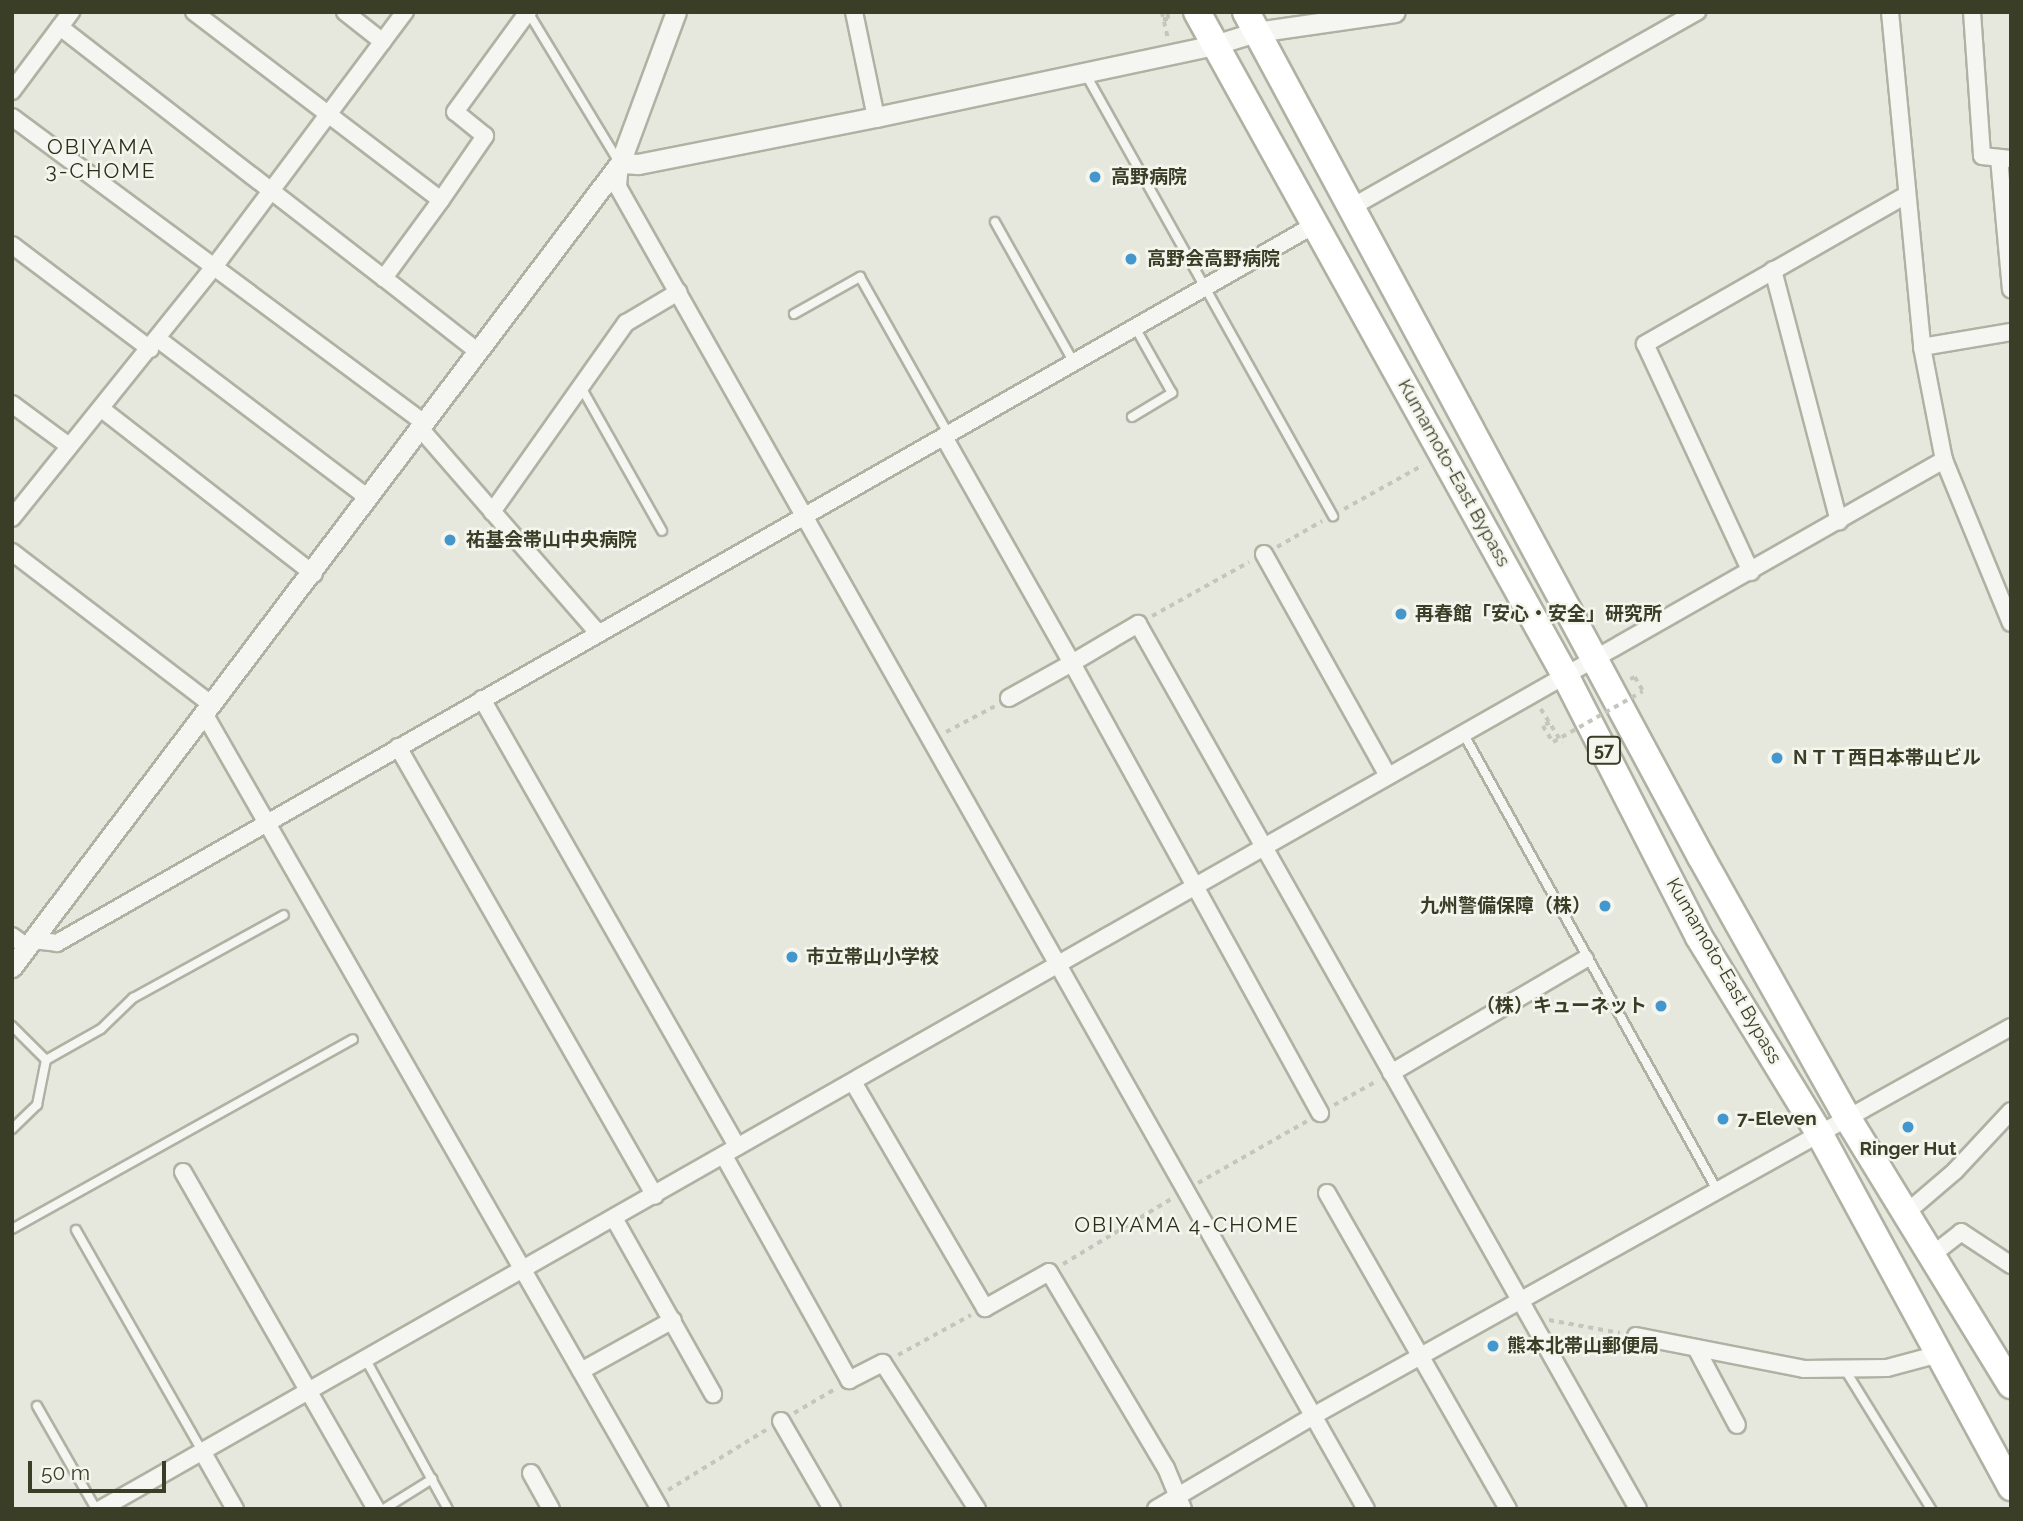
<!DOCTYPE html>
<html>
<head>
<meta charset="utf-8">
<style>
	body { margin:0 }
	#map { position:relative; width:2023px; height:1521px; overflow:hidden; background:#e6e8de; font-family:Raleway,"Noto Sans JP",sans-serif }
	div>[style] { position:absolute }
	.path>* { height:3.5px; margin-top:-1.75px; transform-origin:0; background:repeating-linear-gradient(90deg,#c4c6bc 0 5px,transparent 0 10px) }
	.roads { filter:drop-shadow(2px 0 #afb2a3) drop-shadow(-2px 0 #afb2a3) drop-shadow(0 2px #afb2a3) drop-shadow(0 -2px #afb2a3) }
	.service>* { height:8px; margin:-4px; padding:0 4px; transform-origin:4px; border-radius:4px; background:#f5f6f1 }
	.minor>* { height:16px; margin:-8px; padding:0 8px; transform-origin:8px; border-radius:8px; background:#f5f6f1 }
	.tertiary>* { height:19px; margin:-9.5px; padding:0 9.5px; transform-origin:9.5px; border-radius:9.5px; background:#f5f6f1 }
	.trunk>* { height:26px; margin:-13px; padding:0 13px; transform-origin:13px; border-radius:13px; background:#fff }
	.path-bridge>* { height:3.5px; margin-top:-1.75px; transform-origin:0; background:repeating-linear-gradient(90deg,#c4c6bc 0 5px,transparent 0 10px) }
	.dots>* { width:19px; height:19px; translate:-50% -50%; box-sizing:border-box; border:4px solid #f4f5ed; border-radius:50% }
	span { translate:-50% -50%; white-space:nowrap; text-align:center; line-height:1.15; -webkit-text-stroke:5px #f4f5ed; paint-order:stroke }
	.shield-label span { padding:2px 5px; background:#f4f5ed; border:2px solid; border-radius:5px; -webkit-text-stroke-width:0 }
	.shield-label { font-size:18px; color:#3a3e27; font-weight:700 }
	.poi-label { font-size:19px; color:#3a3e27; font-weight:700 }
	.left { translate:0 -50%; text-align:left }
	.right { translate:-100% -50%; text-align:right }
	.street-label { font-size:19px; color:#3a3e27 }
	.neighbourhood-label { font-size:21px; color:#2b2f1a; letter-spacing:2px }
	.frame { position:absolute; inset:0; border:14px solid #3a3e27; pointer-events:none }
	.scale { position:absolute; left:28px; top:1461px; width:138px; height:32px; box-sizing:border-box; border:4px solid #3a3e27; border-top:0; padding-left:9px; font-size:21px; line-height:24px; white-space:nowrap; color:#3a3e27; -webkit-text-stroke:5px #f4f5ed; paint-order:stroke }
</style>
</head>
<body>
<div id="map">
	<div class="path">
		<i style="left:1162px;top:12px;width:26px;rotate:77deg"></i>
		<i style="left:1163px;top:19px;width:5px"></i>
		<i style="left:1168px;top:19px;width:7px;rotate:-98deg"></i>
		<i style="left:1344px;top:509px;width:90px;rotate:-29.1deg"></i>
		<i style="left:1277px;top:547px;width:52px;rotate:-30deg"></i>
		<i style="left:1152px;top:616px;width:111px;rotate:-29.1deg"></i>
		<i style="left:1630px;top:679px;width:5px;rotate:-22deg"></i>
		<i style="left:1635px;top:677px;width:16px;rotate:60deg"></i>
		<i style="left:1541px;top:709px;width:40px;rotate:58deg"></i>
		<i style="left:1550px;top:723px;width:8px;rotate:157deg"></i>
		<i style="left:1543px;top:726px;width:19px;rotate:58deg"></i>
		<i style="left:946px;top:732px;width:55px;rotate:-28deg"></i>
		<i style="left:1334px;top:1105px;width:49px;rotate:-29.2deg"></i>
		<i style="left:1198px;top:1183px;width:125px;rotate:-29.6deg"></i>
		<i style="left:1063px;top:1264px;width:128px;rotate:-31deg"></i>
		<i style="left:1549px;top:1320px;width:72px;rotate:10.4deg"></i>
		<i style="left:898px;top:1355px;width:83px;rotate:-28.7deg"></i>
		<i style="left:794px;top:1413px;width:48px;rotate:-30.3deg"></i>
		<i style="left:668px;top:1490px;width:115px;rotate:-31.5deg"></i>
	</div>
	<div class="roads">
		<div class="service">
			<i style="left:528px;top:12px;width:175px;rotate:58.8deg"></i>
			<i style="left:1085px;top:73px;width:508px;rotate:60.76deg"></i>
			<i style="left:995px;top:222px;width:162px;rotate:60.7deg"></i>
			<i style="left:794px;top:314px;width:76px;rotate:-29.3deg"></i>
			<i style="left:860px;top:277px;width:181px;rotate:60.6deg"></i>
			<i style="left:581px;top:387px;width:165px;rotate:60.6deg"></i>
			<i style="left:1132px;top:417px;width:47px;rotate:-31deg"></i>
			<i style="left:1172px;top:393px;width:73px;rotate:-119.4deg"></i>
			<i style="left:1463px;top:733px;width:523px;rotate:60.93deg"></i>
			<i style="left:12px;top:1026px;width:48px;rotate:45deg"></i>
			<i style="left:46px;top:1060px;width:63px;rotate:-29.4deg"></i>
			<i style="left:101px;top:1029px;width:45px;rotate:-44.1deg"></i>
			<i style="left:133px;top:998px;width:172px;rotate:-28.8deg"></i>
			<i style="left:12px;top:1129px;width:35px;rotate:-44deg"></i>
			<i style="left:37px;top:1105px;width:46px;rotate:-78.7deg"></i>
			<i style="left:12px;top:1229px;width:390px;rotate:-29.1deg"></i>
			<i style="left:76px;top:1230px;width:254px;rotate:60.3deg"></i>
			<i style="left:366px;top:1360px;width:170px;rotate:61.2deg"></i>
			<i style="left:1844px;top:1368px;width:166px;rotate:58.3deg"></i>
			<i style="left:37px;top:1406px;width:119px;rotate:60.2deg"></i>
			<i style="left:384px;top:1509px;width:57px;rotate:-32deg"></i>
		</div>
		<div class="minor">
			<i style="left:194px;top:12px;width:310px;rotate:37.3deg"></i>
			<i style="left:441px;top:200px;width:97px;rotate:126.2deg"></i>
			<i style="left:384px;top:278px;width:118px;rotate:38.1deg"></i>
			<i style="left:345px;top:12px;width:48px;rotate:38.3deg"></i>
			<i style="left:854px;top:12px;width:107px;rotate:78.2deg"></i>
			<i style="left:1890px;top:12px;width:337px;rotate:84.5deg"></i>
			<i style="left:1922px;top:347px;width:115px;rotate:79deg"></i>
			<i style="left:1944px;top:460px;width:176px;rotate:67.7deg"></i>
			<i style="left:1972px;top:12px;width:144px;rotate:86deg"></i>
			<i style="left:1982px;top:156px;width:29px;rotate:6deg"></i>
			<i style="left:60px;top:27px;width:410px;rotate:37.8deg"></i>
			<i style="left:12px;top:91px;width:99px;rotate:-53.2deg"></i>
			<i style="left:12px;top:117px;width:512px;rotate:36.58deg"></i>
			<i style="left:1999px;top:158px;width:132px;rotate:84.8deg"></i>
			<i style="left:620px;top:163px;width:24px;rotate:95deg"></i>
			<i style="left:618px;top:187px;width:1519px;rotate:60.5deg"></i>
			<i style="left:441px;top:200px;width:78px;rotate:-55.5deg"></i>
			<i style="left:485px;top:136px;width:38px;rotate:-141deg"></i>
			<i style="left:455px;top:112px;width:124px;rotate:-53.9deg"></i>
			<i style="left:1350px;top:208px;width:399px;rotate:-29.5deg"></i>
			<i style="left:12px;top:245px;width:173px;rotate:37deg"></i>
			<i style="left:1773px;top:270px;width:260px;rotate:75.3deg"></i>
			<i style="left:158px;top:339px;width:263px;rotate:37.1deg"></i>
			<i style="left:1922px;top:347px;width:90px;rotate:-9.6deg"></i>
			<i style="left:12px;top:404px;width:71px;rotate:36.4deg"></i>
			<i style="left:103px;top:410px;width:267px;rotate:37.9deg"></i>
			<i style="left:419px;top:427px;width:274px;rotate:49deg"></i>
			<i style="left:944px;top:437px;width:260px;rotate:60.5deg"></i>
			<i style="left:1072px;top:663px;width:77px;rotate:-30.6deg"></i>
			<i style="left:1138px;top:624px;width:1016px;rotate:60.53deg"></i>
			<i style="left:492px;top:512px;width:232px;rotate:-54.7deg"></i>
			<i style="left:626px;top:323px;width:61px;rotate:-30.8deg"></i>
			<i style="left:12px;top:518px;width:322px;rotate:-51.2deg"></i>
			<i style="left:214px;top:267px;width:319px;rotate:-53.2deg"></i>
			<i style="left:12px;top:552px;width:252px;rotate:37.4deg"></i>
			<i style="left:1264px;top:554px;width:254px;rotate:60.8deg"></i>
			<i style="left:1751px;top:572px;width:251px;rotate:-114.9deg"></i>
			<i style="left:1645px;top:344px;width:301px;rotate:-29.7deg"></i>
			<i style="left:1009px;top:698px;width:72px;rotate:-29.1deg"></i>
			<i style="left:1072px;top:663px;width:514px;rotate:61.14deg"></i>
			<i style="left:482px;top:699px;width:515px;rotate:60.3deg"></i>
			<i style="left:205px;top:715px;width:915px;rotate:60.19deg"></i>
			<i style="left:398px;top:747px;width:517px;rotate:60.21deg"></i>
			<i style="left:12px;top:936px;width:19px;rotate:36deg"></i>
			<i style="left:33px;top:940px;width:24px;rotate:7deg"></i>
			<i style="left:57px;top:943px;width:1450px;rotate:-29.73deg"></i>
			<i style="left:1391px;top:1073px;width:225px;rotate:-30.4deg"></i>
			<i style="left:853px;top:1082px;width:262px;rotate:59.7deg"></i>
			<i style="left:985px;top:1308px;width:73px;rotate:-29.4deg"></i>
			<i style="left:1049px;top:1272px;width:228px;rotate:59.2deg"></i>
			<i style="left:1166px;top:1468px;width:44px;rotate:67.5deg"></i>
			<i style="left:724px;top:1156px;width:257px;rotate:60.8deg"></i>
			<i style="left:849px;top:1380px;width:38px;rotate:-27deg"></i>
			<i style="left:883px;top:1363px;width:174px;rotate:57.2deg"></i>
			<i style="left:183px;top:1172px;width:388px;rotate:60.2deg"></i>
			<i style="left:1327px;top:1193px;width:364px;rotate:60.2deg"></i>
			<i style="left:1906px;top:1213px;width:65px;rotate:-40.6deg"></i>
			<i style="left:1955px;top:1171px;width:82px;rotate:-47deg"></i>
			<i style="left:615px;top:1220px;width:200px;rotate:60.6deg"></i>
			<i style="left:1932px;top:1255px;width:37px;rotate:-38deg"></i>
			<i style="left:1961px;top:1232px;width:60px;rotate:33.4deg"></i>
			<i style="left:1636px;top:1336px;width:171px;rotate:11.1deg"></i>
			<i style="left:1804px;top:1369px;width:83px;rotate:-0.7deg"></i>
			<i style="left:1887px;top:1368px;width:54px;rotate:-15.1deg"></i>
			<i style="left:1696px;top:1348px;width:87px;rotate:62deg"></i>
			<i style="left:581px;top:1371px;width:105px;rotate:-29deg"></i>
			<i style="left:781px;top:1421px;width:102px;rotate:59.9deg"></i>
			<i style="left:202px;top:1451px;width:67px;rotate:60.4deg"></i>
			<i style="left:531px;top:1473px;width:41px;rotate:60.9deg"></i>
			<i style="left:101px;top:1509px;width:2121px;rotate:-29.65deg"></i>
			<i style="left:1156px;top:1509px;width:182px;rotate:-30.6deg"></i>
			<i style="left:1313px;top:1416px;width:799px;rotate:-29.13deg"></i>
		</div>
		<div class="tertiary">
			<i style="left:620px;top:163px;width:18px;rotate:3deg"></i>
			<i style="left:638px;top:164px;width:243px;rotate:-11.2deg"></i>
			<i style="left:876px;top:117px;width:346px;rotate:-12deg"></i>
			<i style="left:1214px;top:45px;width:44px;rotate:-17.2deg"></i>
			<i style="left:1256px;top:32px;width:140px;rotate:-8.2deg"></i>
			<i style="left:12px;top:967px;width:1008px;rotate:-52.9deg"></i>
			<i style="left:620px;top:163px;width:161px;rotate:-69.7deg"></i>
		</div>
		<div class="trunk">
			<i style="left:1197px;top:12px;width:758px;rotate:60.97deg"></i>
			<i style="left:1565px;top:675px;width:294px;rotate:62.9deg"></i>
			<i style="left:1699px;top:937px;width:230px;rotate:58.5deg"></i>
			<i style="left:1819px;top:1133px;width:403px;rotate:61.5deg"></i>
			<i style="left:1246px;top:12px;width:960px;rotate:61.7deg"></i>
			<i style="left:1701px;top:857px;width:300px;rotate:60.7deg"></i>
			<i style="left:1848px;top:1119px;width:312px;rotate:58.5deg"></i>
		</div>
	</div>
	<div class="path-bridge">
		<i style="left:1553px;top:742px;width:103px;rotate:-29.5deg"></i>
	</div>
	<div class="dots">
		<i style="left:1095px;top:177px;background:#4397cd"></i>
		<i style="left:1131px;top:259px;background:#4397cd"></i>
		<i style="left:450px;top:540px;background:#4397cd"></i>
		<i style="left:1401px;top:614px;background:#4397cd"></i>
		<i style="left:1777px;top:758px;background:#4397cd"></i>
		<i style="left:1605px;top:906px;background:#4397cd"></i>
		<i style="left:792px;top:957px;background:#4397cd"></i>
		<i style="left:1661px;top:1006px;background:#4397cd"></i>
		<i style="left:1723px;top:1119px;background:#4397cd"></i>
		<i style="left:1908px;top:1127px;background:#4397cd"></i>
		<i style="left:1493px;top:1346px;background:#4397cd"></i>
	</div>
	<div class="shield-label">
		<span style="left:1604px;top:750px">57</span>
	</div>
	<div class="poi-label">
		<span class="left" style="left:1111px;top:177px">高野病院</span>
		<span class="left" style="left:1147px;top:259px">高野会高野病院</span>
		<span class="left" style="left:466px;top:540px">祐基会帯山中央病院</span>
		<span class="left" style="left:1415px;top:614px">再春館「安心・安全」研究所</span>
		<span class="left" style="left:1791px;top:758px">ＮＴＴ西日本帯山ビル</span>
		<span class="right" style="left:1591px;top:906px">九州警備保障（株）</span>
		<span class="left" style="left:806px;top:957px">市立帯山小学校</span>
		<span class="right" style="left:1647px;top:1006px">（株）キューネット</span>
		<span class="left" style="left:1737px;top:1119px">7-Eleven</span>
		<span style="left:1908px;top:1149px">Ringer Hut</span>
		<span class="left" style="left:1507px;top:1346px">熊本北帯山郵便局</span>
	</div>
	<div class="street-label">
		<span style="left:1454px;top:473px;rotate:61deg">Kumamoto-East Bypass</span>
		<span style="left:1724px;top:971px;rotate:60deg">Kumamoto-East Bypass</span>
	</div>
	<div class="neighbourhood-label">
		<span style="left:101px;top:159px">OBIYAMA<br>3-CHOME</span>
		<span style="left:1187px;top:1225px">OBIYAMA 4-CHOME</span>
	</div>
	<div class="frame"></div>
	<div class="scale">50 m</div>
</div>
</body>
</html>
